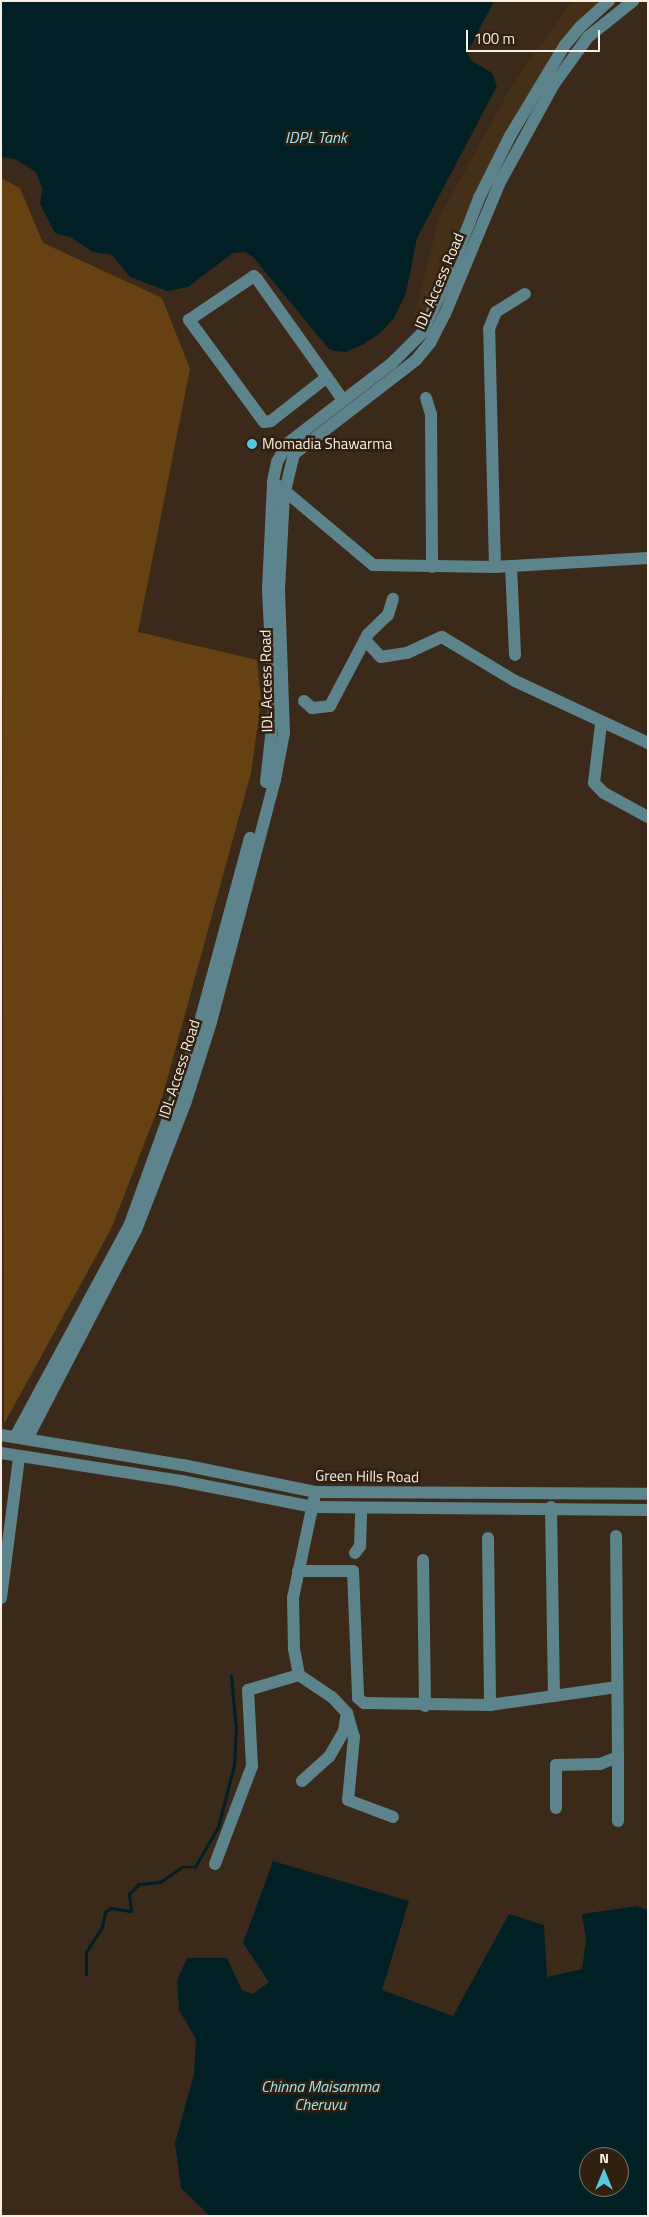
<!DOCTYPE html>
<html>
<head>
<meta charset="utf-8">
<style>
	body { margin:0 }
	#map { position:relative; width:649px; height:2217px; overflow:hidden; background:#3b2a19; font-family:"Titillium Web",sans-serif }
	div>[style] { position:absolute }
	.built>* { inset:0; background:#442f18 }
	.green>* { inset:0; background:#684112 }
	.water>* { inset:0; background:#002026 }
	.stream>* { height:2.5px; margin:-1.25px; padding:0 1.25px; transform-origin:1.25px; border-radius:1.25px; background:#002026 }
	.minor>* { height:12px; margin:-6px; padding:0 6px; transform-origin:6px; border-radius:6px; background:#5d838c }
	.dots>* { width:14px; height:14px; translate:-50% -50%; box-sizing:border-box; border:2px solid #302010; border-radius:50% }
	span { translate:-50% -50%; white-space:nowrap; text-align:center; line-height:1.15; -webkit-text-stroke:5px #302010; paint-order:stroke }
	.street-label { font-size:15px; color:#f9eee3 }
	.poi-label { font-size:15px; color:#f9eee3 }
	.left { translate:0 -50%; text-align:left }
	.water-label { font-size:16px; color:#9ae6f7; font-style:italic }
	.frame { position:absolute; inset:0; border:2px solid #f9eee3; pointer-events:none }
	.north { position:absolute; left:579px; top:2147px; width:50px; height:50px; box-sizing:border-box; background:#302010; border:1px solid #807264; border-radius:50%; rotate:0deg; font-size:14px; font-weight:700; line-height:20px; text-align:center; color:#f9eee3 }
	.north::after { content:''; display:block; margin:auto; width:18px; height:22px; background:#56c9e1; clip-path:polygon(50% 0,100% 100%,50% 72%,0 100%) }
	.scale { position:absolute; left:466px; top:30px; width:134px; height:22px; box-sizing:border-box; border:2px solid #f9eee3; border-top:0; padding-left:6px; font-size:15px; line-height:18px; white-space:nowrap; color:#f9eee3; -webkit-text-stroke:4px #302010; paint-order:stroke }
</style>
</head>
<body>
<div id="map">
	<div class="built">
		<i style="clip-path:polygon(572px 1px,604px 1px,575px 26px,446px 268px,423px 317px,415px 314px,439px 218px,512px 85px)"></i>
	</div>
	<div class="green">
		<i style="clip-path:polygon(1px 178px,20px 188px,43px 243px,162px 298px,190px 369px,138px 632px,257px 660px,261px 701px,251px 773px,162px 1098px,111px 1229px,4px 1424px)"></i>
	</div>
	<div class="water">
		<i style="clip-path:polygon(1px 1px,494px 1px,467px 53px,472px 61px,492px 73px,497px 86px,417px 238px,406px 293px,394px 318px,380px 333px,364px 344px,346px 352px,335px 351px,329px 349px,253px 257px,245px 252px,233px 253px,188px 287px,167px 291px,130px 277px,112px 255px,93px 252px,70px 237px,55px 233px,40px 204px,42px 188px,36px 172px,15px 159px,1px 157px)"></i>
		<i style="clip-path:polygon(evenodd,273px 1861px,409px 1901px,382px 1990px,453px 2016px,509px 1914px,544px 1925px,547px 1977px,582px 1969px,586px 1939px,582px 1914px,637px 1906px,648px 1910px,648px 2216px,210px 2216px,181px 2188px,175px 2143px,194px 2074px,196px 2039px,179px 2010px,177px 1980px,187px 1958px,227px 1958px,242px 1990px,253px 1994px,269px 1982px,243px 1943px,273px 1861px,589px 2157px,619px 2157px,619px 2187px,589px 2187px,589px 2157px)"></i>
	</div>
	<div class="stream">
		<i style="left:86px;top:1975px;width:23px;rotate:-90deg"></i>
		<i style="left:86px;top:1952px;width:30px;rotate:-57deg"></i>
		<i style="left:102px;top:1927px;width:15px;rotate:-79deg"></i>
		<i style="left:105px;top:1912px;width:7px;rotate:-34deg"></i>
		<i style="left:111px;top:1908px;width:20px;rotate:9deg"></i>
		<i style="left:131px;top:1911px;width:17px;rotate:-97deg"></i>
		<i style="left:129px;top:1894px;width:14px;rotate:-45deg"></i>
		<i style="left:139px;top:1884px;width:21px;rotate:-5deg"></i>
		<i style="left:160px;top:1882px;width:27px;rotate:-34deg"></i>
		<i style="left:182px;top:1867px;width:13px"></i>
		<i style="left:195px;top:1867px;width:46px;rotate:-60.1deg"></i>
		<i style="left:218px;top:1827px;width:64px;rotate:-75.5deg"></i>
		<i style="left:234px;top:1765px;width:35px;rotate:-87deg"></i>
		<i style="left:236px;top:1730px;width:54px;rotate:-95.3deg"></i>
	</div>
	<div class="minor">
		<i style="left:327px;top:377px;width:71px;rotate:141.8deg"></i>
		<i style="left:271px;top:421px;width:7px;rotate:172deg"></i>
		<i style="left:264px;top:422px;width:127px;rotate:-126.3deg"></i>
		<i style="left:189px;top:320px;width:78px;rotate:-34.1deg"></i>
		<i style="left:254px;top:276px;width:4px;rotate:45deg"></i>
		<i style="left:257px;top:279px;width:128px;rotate:54.6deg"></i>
		<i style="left:331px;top:383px;width:21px;rotate:55deg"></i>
		<i style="left:426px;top:398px;width:17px;rotate:73deg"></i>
		<i style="left:431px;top:414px;width:153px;rotate:89.6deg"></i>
		<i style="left:279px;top:486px;width:123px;rotate:40deg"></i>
		<i style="left:373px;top:565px;width:122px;rotate:0.9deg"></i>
		<i style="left:495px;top:567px;width:153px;rotate:-3.4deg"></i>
		<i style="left:511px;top:566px;width:89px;rotate:87.4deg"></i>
		<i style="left:495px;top:567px;width:238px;rotate:-91.4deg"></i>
		<i style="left:489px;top:329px;width:18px;rotate:-68deg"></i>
		<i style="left:496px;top:312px;width:34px;rotate:-32deg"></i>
		<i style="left:365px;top:640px;width:23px;rotate:47deg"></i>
		<i style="left:381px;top:657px;width:26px;rotate:-9deg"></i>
		<i style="left:407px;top:653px;width:38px;rotate:-25deg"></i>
		<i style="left:442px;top:637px;width:85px;rotate:31.1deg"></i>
		<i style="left:515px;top:681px;width:147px;rotate:25deg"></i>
		<i style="left:304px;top:701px;width:11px;rotate:41deg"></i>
		<i style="left:312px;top:708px;width:18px;rotate:-6deg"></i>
		<i style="left:330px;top:706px;width:81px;rotate:-62.2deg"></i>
		<i style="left:368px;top:634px;width:28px;rotate:-44deg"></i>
		<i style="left:388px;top:615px;width:17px;rotate:-73deg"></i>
		<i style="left:601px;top:724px;width:59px;rotate:96.8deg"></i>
		<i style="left:594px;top:783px;width:14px;rotate:45deg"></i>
		<i style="left:604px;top:793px;width:50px;rotate:28.6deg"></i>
		<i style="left:266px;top:782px;width:73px;rotate:-83.7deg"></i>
		<i style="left:274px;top:709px;width:120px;rotate:-92.9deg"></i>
		<i style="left:268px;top:589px;width:108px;rotate:-87.3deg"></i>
		<i style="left:273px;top:481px;width:19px;rotate:-78deg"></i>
		<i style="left:277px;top:462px;width:22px;rotate:-60deg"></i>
		<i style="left:288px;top:443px;width:130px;rotate:-37.5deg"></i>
		<i style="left:391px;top:364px;width:44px;rotate:-45deg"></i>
		<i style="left:422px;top:333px;width:61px;rotate:-64.7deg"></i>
		<i style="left:448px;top:278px;width:86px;rotate:-68.8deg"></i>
		<i style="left:479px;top:198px;width:69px;rotate:-63.4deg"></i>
		<i style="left:510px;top:136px;width:106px;rotate:-58.9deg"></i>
		<i style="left:565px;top:45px;width:23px;rotate:-50deg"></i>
		<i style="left:580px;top:27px;width:39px;rotate:-42deg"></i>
		<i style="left:1px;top:1435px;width:184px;rotate:9.4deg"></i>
		<i style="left:183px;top:1465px;width:136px;rotate:11.5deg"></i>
		<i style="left:316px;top:1492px;width:332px;rotate:0.3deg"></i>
		<i style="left:15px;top:1437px;width:242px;rotate:-61.6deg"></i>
		<i style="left:130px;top:1224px;width:180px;rotate:-70.2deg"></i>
		<i style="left:191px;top:1055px;width:225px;rotate:-74.8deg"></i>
		<i style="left:27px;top:1439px;width:236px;rotate:-62.5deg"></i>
		<i style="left:136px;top:1230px;width:138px;rotate:-68.8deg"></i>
		<i style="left:186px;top:1101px;width:83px;rotate:-72.4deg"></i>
		<i style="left:211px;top:1022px;width:250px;rotate:-75.2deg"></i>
		<i style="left:275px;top:780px;width:48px;rotate:-79.2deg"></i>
		<i style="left:284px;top:733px;width:143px;rotate:-92deg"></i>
		<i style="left:279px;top:590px;width:95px;rotate:-87deg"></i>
		<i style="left:284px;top:495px;width:42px;rotate:-76.3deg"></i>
		<i style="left:294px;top:454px;width:154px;rotate:-37.6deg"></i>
		<i style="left:416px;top:360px;width:22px;rotate:-51deg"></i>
		<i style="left:430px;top:343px;width:33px;rotate:-63deg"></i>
		<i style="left:445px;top:314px;width:141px;rotate:-67.4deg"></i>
		<i style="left:499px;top:184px;width:114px;rotate:-61.2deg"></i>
		<i style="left:554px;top:84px;width:58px;rotate:-54.1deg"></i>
		<i style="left:588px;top:37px;width:58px;rotate:-38.7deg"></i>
		<i style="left:1px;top:1453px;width:182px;rotate:8.8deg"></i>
		<i style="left:181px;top:1481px;width:135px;rotate:11.1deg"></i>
		<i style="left:313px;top:1507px;width:335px;rotate:0.5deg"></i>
		<i style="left:314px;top:1499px;width:101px;rotate:102deg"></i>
		<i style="left:293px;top:1598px;width:51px;rotate:88.9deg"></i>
		<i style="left:294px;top:1649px;width:26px;rotate:79deg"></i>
		<i style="left:299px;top:1675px;width:40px;rotate:34deg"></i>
		<i style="left:332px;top:1697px;width:22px;rotate:47deg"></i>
		<i style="left:347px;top:1713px;width:25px;rotate:74deg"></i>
		<i style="left:354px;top:1737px;width:63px;rotate:95.4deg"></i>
		<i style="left:348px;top:1800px;width:48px;rotate:20.7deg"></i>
		<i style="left:551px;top:1507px;width:189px;rotate:89.1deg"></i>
		<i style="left:488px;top:1538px;width:167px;rotate:89.3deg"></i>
		<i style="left:355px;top:1553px;width:9px;rotate:-54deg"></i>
		<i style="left:360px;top:1546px;width:38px;rotate:-88deg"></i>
		<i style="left:423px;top:1560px;width:146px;rotate:89.2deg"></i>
		<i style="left:298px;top:1571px;width:55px"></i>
		<i style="left:353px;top:1571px;width:127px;rotate:87.7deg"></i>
		<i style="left:358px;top:1698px;width:8px;rotate:40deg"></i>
		<i style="left:364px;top:1703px;width:126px;rotate:0.9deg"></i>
		<i style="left:490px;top:1705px;width:128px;rotate:-8.1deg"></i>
		<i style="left:1px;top:1598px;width:142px;rotate:-82.7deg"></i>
		<i style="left:618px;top:1757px;width:64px;rotate:90deg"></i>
		<i style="left:302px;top:1781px;width:36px;rotate:-42deg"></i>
		<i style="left:329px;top:1757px;width:30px;rotate:-60deg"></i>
		<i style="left:344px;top:1731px;width:13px;rotate:-81deg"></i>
		<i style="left:556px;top:1808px;width:43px;rotate:-90deg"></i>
		<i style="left:556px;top:1765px;width:44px;rotate:-1.3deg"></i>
		<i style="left:600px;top:1764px;width:19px;rotate:-21deg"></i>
		<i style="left:618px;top:1757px;width:221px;rotate:-90.5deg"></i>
		<i style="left:215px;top:1864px;width:105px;rotate:-69.3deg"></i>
		<i style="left:252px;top:1766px;width:76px;rotate:-93deg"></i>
		<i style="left:248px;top:1690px;width:53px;rotate:-16.4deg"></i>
	</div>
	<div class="dots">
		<i style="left:252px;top:444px;background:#56c9e1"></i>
	</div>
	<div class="street-label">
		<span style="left:439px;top:281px;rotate:-67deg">IDL Access Road</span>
		<span style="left:266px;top:681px;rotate:-91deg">IDL Access Road</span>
		<span style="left:179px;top:1069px;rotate:-72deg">IDL Access Road</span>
		<span style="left:367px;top:1476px;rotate:1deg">Green Hills Road</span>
	</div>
	<div class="poi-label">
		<span class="left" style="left:262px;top:444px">Momadia Shawarma</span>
	</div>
	<div class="water-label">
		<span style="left:316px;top:137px">IDPL Tank</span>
		<span style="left:320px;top:2095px">Chinna Maisamma<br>Cheruvu</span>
	</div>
	<div class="frame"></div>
	<div class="north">N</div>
	<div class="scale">100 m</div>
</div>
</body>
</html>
